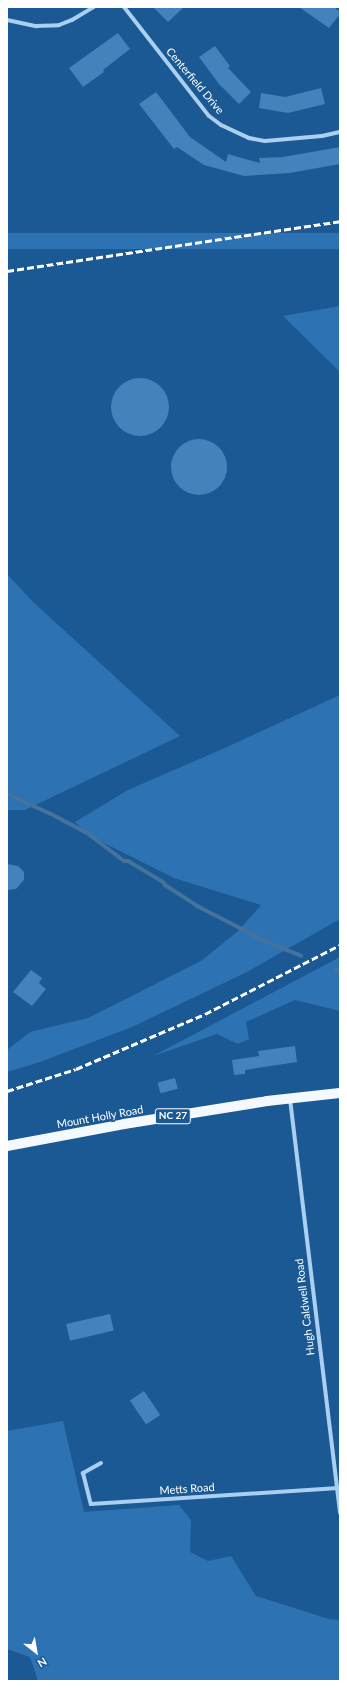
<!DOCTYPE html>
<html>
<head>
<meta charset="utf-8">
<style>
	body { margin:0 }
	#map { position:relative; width:347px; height:1688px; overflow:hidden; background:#1a5994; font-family:Lato,sans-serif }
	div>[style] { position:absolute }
	.green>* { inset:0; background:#2d73b3; transform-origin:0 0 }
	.stream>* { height:4px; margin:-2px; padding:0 2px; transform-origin:2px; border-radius:2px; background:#46729c }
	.building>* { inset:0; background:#4382bb; transform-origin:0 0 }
	.round { border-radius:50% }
	.minor>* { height:4px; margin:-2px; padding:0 2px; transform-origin:2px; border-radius:2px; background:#abcff0 }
	.primary>* { height:10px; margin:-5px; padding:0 5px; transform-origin:5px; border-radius:5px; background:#f4f9ff }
	.rail>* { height:3px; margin-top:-1.5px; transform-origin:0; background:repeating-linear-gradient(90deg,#fff 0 7px,transparent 0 10px) }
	span { translate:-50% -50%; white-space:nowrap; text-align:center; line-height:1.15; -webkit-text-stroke:3px #1a5994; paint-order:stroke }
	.shield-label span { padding:1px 3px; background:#1a5994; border:1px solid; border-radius:3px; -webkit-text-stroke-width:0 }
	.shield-label { font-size:10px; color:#fff; font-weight:700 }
	.street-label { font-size:11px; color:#fff }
	.frame { position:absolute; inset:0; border:8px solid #fff; pointer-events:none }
	.north { position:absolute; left:16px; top:1632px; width:40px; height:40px; -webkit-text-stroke:3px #1a5994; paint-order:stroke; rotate:149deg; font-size:11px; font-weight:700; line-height:16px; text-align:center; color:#fff }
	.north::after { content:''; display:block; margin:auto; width:14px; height:18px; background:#fff; clip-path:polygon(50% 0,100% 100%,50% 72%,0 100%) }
</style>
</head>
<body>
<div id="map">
	<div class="green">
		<i style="left:340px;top:233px;width:16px;height:337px;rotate:90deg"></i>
		<i style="clip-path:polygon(340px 306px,340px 372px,283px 316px)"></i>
		<i style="clip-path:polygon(7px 574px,33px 602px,180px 736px,25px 810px,7px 810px)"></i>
		<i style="clip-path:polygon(340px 695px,340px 919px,247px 972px,132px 1027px,40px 1062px,7px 1072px,7px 1050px,30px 1032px,88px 1018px,201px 961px,237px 932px,261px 905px,174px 878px,90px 836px,75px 822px,128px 790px,227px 747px)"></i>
		<i style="clip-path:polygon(340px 957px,340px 1011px,295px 1000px,246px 1022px,249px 1039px,238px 1044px,217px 1034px,153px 1056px)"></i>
		<i style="clip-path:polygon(63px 1421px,84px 1512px,179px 1505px,191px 1520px,190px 1552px,208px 1561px,231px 1556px,256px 1596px,329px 1619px,340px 1620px,340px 1681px,38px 1681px,30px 1657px,7px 1649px,7px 1431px)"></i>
	</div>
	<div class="stream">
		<i style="left:7px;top:794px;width:48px;rotate:24.4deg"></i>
		<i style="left:51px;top:814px;width:41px;rotate:27.8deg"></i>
		<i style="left:87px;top:833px;width:46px;rotate:37.1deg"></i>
		<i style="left:124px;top:861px;width:4px"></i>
		<i style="left:128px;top:861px;width:41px;rotate:31deg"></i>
		<i style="left:163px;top:882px;width:4px;rotate:56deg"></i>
		<i style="left:165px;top:885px;width:38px;rotate:33deg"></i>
		<i style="left:197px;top:906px;width:79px;rotate:27.2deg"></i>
		<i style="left:267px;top:942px;width:37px;rotate:22deg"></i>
		<i style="left:336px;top:970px;width:4px;rotate:27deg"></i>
	</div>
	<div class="building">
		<i style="clip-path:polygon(153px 7px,184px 7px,168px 22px)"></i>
		<i style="clip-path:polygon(299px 7px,334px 7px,340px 12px,340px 14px,329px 28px)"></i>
		<i style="clip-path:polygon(118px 33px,130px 49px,103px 70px,104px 72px,83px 87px,69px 68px)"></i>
		<i style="clip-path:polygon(215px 46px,230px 66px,228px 68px,251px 92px,239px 104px,219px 84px,199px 57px)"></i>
		<i style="clip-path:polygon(321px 88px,325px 104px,288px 113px,259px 108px,261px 93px,285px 97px)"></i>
		<i style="clip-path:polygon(156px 92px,190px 137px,226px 162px,228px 154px,260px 163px,259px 158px,283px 157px,340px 147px,340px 164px,290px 173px,244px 176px,204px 165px,177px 147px,174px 149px,139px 104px)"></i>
		<i class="round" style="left:111px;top:378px;width:58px;height:58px"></i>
		<i class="round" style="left:171px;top:439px;width:56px;height:56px"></i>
		<i style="clip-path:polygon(7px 864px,18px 866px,24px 872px,24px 880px,16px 889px,7px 890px)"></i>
		<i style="clip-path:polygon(31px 970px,42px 978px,39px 983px,46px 989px,32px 1006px,13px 992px)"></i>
		<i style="clip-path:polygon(295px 1046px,297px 1062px,245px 1070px,245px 1074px,234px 1075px,232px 1060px,259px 1056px,258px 1051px)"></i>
		<i style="left:175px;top:1078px;width:11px;height:18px;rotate:75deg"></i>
		<i style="left:110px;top:1314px;width:17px;height:45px;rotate:77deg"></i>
		<i style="left:144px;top:1391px;width:29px;height:17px;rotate:56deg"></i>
	</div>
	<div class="minor">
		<i style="left:124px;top:7px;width:138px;rotate:52.1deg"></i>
		<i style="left:209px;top:116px;width:15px;rotate:37deg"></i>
		<i style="left:221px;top:125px;width:31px;rotate:25deg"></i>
		<i style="left:249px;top:138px;width:16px;rotate:11deg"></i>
		<i style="left:265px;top:141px;width:57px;rotate:-5deg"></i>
		<i style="left:322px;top:136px;width:18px;rotate:-13deg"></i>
		<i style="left:7px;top:20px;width:30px;rotate:12deg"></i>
		<i style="left:36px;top:26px;width:23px;rotate:-2deg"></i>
		<i style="left:59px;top:25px;width:14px;rotate:-21deg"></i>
		<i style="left:72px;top:20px;width:26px;rotate:-31deg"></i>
		<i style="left:290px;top:1099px;width:417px;rotate:83.1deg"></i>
		<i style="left:101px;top:1463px;width:21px;rotate:151deg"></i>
		<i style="left:83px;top:1473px;width:32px;rotate:76deg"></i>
		<i style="left:91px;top:1504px;width:248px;rotate:-3.7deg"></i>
	</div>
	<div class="primary">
		<i style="left:7px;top:1146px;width:119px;rotate:-10.6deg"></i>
		<i style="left:124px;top:1124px;width:145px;rotate:-9.1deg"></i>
		<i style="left:267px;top:1101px;width:73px;rotate:-6.3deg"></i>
	</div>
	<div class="rail">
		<i style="left:7px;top:271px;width:337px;rotate:-8.5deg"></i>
		<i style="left:7px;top:1091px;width:72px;rotate:-17.7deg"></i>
		<i style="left:76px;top:1069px;width:140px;rotate:-23.1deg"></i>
		<i style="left:205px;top:1014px;width:152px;rotate:-27.1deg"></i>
	</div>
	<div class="shield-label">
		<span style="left:173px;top:1116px">NC 27</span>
	</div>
	<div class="street-label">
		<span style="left:195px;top:81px;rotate:50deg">Centerfield Drive</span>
		<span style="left:100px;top:1117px;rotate:-10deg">Mount Holly Road</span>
		<span style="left:305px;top:1307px;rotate:-97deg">Hugh Caldwell Road</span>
		<span style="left:187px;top:1489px;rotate:-4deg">Metts Road</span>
	</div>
	<div class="frame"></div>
	<div class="north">N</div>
</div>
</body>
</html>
